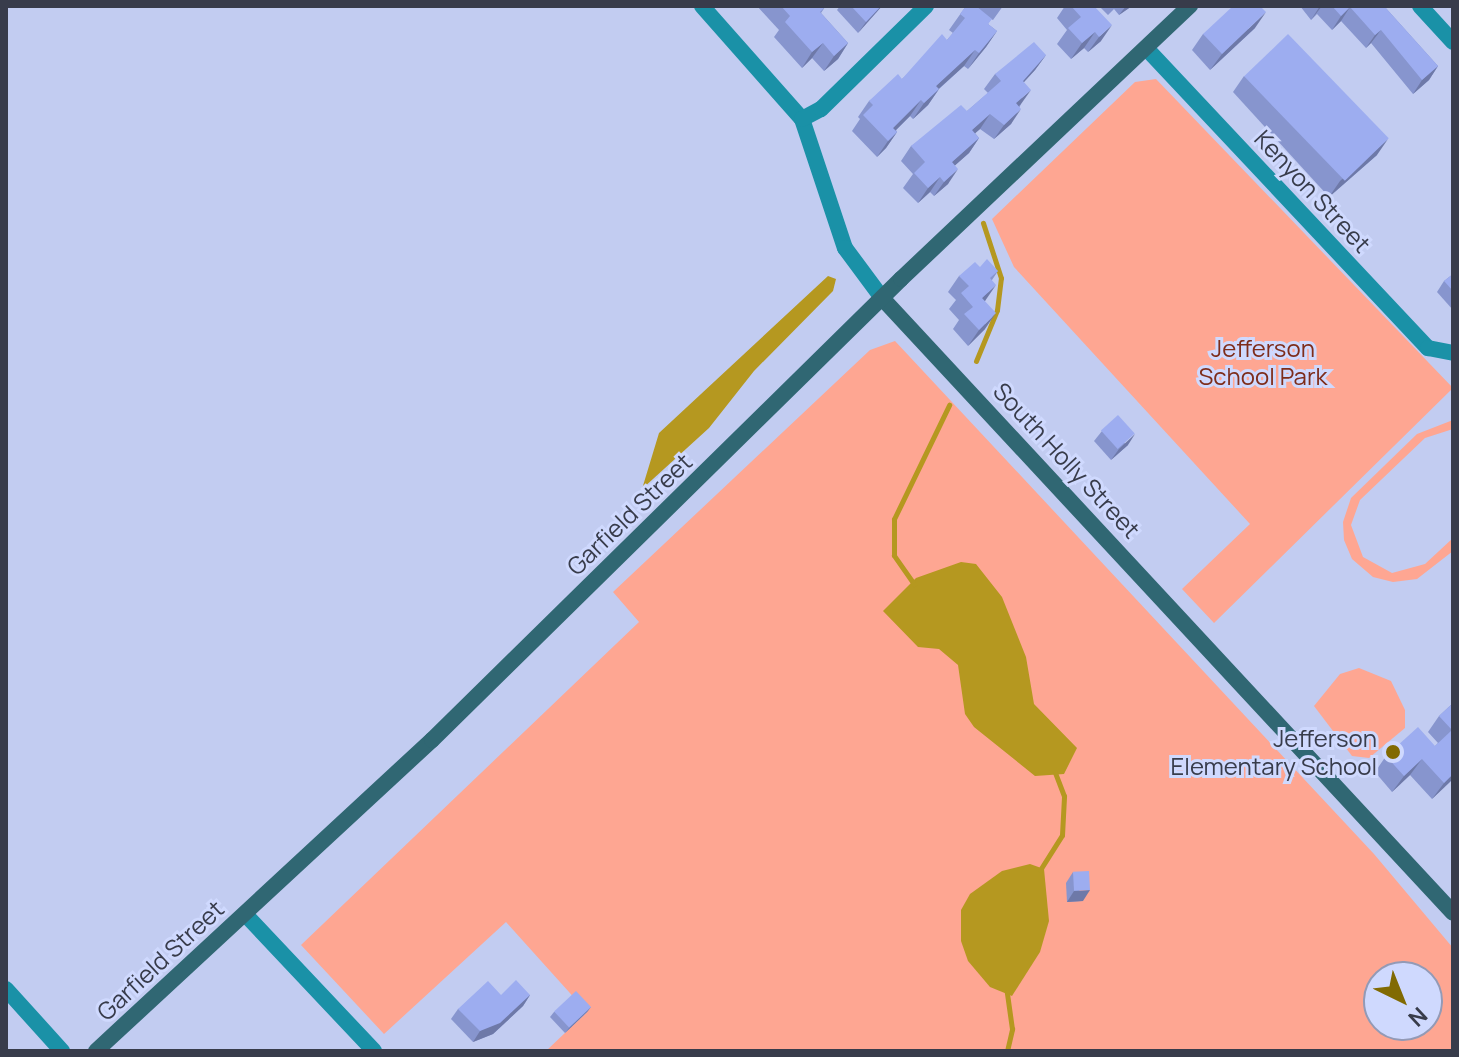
<!DOCTYPE html>
<html>
<head>
<meta charset="utf-8">
<style>
	body { margin:0 }
	#map { position:relative; width:1459px; height:1057px; overflow:hidden; background:#c2ccf1; font-family:Manrope,sans-serif }
	div>[style] { position:absolute }
	.green>* { inset:0; background:#fea692 }
	.water>* { inset:0; background:#b59820 }
	.stream>* { height:5px; margin:-2.5px; padding:0 2.5px; transform-origin:2.5px; border-radius:2.5px; background:#b59820 }
	.street>* { height:16px; margin:-8px; padding:0 8px; transform-origin:8px; border-radius:8px; background:#1a91a7 }
	.secondary>* { height:16px; margin:-8px; padding:0 8px; transform-origin:8px; border-radius:8px; background:#306773 }
	.wall>* { inset:0; background:#8795ce }
	.shaded-wall>* { inset:0; background:#6e79a8 }
	.building>* { inset:0; background:#9dadf0; transform-origin:0 0 }
	.dots>* { width:22px; height:22px; translate:-50% -50%; box-sizing:border-box; border:4px solid #cfd9fe; border-radius:50% }
	span { translate:-50% -50%; white-space:nowrap; text-align:center; line-height:1.15; -webkit-text-stroke:6px #cfd9fe; paint-order:stroke }
	.street-label { font-size:24px; color:#383c4b }
	.park-label { font-size:24px; color:#7e2d1b }
	.poi-label { font-size:24px; color:#383c4b }
	.right { translate:-100% -50%; text-align:right }
	.frame { position:absolute; inset:0; border:8px solid #383c4b; pointer-events:none }
	.north { position:absolute; left:1363px; top:961px; width:80px; height:80px; box-sizing:border-box; background:#cfd9fe; border:2px solid #939ab6; border-radius:50%; rotate:137deg; font-size:22px; font-weight:700; line-height:32px; text-align:center; color:#383c4b }
	.north::after { content:''; display:block; margin:auto; width:28px; height:36px; background:#816a02; clip-path:polygon(50% 0,100% 100%,50% 72%,0 100%) }
</style>
</head>
<body>
<div id="map">
	<div class="green">
		<i style="clip-path:polygon(1156px 79px,1453px 388px,1214px 623px,1182px 589px,1250px 524px,1014px 267px,992px 219px,1135px 82px)"></i>
		<i style="clip-path:polygon(evenodd,895px 341px,1374px 854px,1453px 948px,1453px 1051px,546px 1051px,587px 1012px,506px 922px,384px 1034px,301px 945px,639px 622px,613px 592px,870px 350px,895px 341px,1379px 977px,1427px 977px,1427px 1025px,1379px 1025px,1379px 977px)"></i>
		<i style="clip-path:polygon(1453px 420px,1453px 429px,1425px 438px,1360px 500px,1351px 525px,1363px 557px,1392px 573px,1425px 564px,1453px 538px,1453px 551px,1417px 579px,1393px 582px,1373px 577px,1352px 559px,1344px 540px,1343px 522px,1351px 498px,1417px 434px)"></i>
		<i style="clip-path:polygon(1359px 668px,1391px 681px,1405px 710px,1405px 728px,1369px 758px,1352px 756px,1314px 706px,1340px 674px)"></i>
	</div>
	<div class="water">
		<i style="clip-path:polygon(828px 276px,836px 279px,833px 291px,754px 371px,709px 428px,642px 489px,659px 433px)"></i>
		<i style="clip-path:polygon(961px 562px,976px 564px,1002px 597px,1026px 657px,1034px 704px,1077px 748px,1064px 774px,1035px 776px,974px 727px,965px 714px,958px 665px,939px 649px,918px 647px,883px 611px,916px 578px)"></i>
		<i style="clip-path:polygon(1030px 864px,1044px 869px,1049px 921px,1040px 952px,1012px 996px,990px 987px,968px 961px,961px 941px,961px 910px,970px 894px,1002px 871px)"></i>
	</div>
	<div class="stream">
		<i style="left:976px;top:361px;width:55px;rotate:-67.6deg"></i>
		<i style="left:997px;top:310px;width:32px;rotate:-83deg"></i>
		<i style="left:1001px;top:278px;width:58px;rotate:-108.1deg"></i>
		<i style="left:914px;top:584px;width:35px;rotate:-125deg"></i>
		<i style="left:894px;top:555px;width:36px;rotate:-90deg"></i>
		<i style="left:894px;top:519px;width:127px;rotate:-64.2deg"></i>
		<i style="left:1040px;top:870px;width:41px;rotate:-57.8deg"></i>
		<i style="left:1062px;top:835px;width:39px;rotate:-87deg"></i>
		<i style="left:1064px;top:796px;width:25px;rotate:-111deg"></i>
		<i style="left:1007px;top:1051px;width:23px;rotate:-77deg"></i>
		<i style="left:1012px;top:1029px;width:37px;rotate:-98deg"></i>
	</div>
	<div class="street">
		<i style="left:702px;top:6px;width:151px;rotate:48.5deg"></i>
		<i style="left:802px;top:119px;width:136px;rotate:71.6deg"></i>
		<i style="left:845px;top:248px;width:62px;rotate:53.5deg"></i>
		<i style="left:1420px;top:6px;width:49px;rotate:47.5deg"></i>
		<i style="left:1146px;top:48px;width:412px;rotate:46.8deg"></i>
		<i style="left:1428px;top:348px;width:25px;rotate:11deg"></i>
		<i style="left:802px;top:119px;width:21px;rotate:-28deg"></i>
		<i style="left:821px;top:109px;width:147px;rotate:-44.4deg"></i>
		<i style="left:245px;top:914px;width:188px;rotate:46.7deg"></i>
		<i style="left:6px;top:989px;width:84px;rotate:47.9deg"></i>
	</div>
	<div class="secondary">
		<i style="left:882px;top:298px;width:839px;rotate:47.12deg"></i>
		<i style="left:96px;top:1051px;width:458px;rotate:-42.8deg"></i>
		<i style="left:432px;top:740px;width:658px;rotate:-44.51deg"></i>
		<i style="left:901px;top:279px;width:398px;rotate:-43.4deg"></i>
	</div>
	<div class="wall">
		<i style="clip-path:polygon(757px 6px,824px 6px,825px 7px,821px 13px,848px 43px,838px 59px,824px 71px,812px 58px,802px 68px,774px 37px,779px 30px)"></i>
		<i style="clip-path:polygon(840px 6px,882px 6px,858px 33px,837px 10px)"></i>
		<i style="clip-path:polygon(965px 6px,1003px 6px,993px 20px,991px 19px,988px 24px,997px 31px,986px 47px,968px 69px,964px 66px,939px 89px,928px 105px,913px 119px,910px 116px,896px 130px,897px 132px,886px 148px,877px 157px,852px 131px,860px 119px,858px 117px,869px 101px,902px 79px,947px 40px,953px 33px,949px 30px,966px 6px)"></i>
		<i style="clip-path:polygon(1065px 6px,1094px 6px,1101px 41px,1088px 52px,1084px 48px,1071px 59px,1057px 44px,1067px 30px,1057px 18px)"></i>
		<i style="clip-path:polygon(1099px 6px,1132px 6px,1119px 15px,1114px 9px,1108px 15px)"></i>
		<i style="clip-path:polygon(1300px 6px,1384px 6px,1438px 66px,1429px 80px,1413px 94px,1371px 43px,1366px 48px,1341px 21px,1332px 30px,1317px 14px,1311px 20px)"></i>
		<i style="clip-path:polygon(1255px 28px,1210px 70px,1192px 50px,1203px 34px)"></i>
		<i style="clip-path:polygon(1046px 55px,1035px 70px,1024px 82px,1021px 104px,1011px 124px,994px 139px,980px 129px,975px 133px,979px 138px,969px 153px,955px 165px,948px 184px,934px 196px,930px 192px,918px 203px,903px 188px,913px 174px,901px 161px,911px 146px,967px 111px,988px 93px,984px 89px,995px 74px)"></i>
		<i style="clip-path:polygon(1244px 76px,1377px 155px,1329px 197px,1233px 92px)"></i>
		<i style="clip-path:polygon(980px 267px,998px 271px,992px 280px,985px 301px,985px 329px,968px 346px,953px 329px,959px 320px,949px 309px,956px 300px,948px 292px,959px 276px)"></i>
		<i style="clip-path:polygon(1453px 274px,1453px 310px,1437px 292px,1444px 281px)"></i>
		<i style="clip-path:polygon(1102px 431px,1128px 445px,1111px 460px,1094px 441px)"></i>
		<i style="clip-path:polygon(1453px 703px,1453px 779px,1432px 799px,1410px 775px,1392px 792px,1375px 772px,1386px 756px,1435px 746px,1438px 743px,1428px 732px,1439px 716px)"></i>
		<i style="clip-path:polygon(1073px 872px,1083px 901px,1067px 902px,1066px 883px)"></i>
		<i style="clip-path:polygon(501px 995px,530px 995px,523px 1006px,493px 1034px,473px 1042px,451px 1019px,458px 1009px)"></i>
		<i style="clip-path:polygon(591px 1007px,587px 1012px,565px 1033px,550px 1017px,554px 1012px)"></i>
	</div>
	<div class="shaded-wall">
		<i style="clip-path:polygon(881px 6px,882px 6px,858px 33px,866px 22px)"></i>
		<i style="clip-path:polygon(1126px 6px,1132px 6px,1119px 15px)"></i>
		<i style="clip-path:polygon(1320px 6px,1322px 6px,1311px 20px)"></i>
		<i style="clip-path:polygon(1350px 7px,1341px 21px,1332px 30px,1341px 16px)"></i>
		<i style="clip-path:polygon(1266px 12px,1255px 28px,1210px 70px,1222px 54px)"></i>
		<i style="clip-path:polygon(1112px 25px,1101px 41px,1088px 52px,1099px 37px)"></i>
		<i style="clip-path:polygon(1381px 30px,1371px 43px,1366px 48px,1375px 35px)"></i>
		<i style="clip-path:polygon(997px 31px,986px 47px,968px 69px,979px 53px)"></i>
		<i style="clip-path:polygon(1095px 32px,1084px 48px,1071px 59px,1082px 43px)"></i>
		<i style="clip-path:polygon(823px 43px,812px 58px,802px 68px,812px 52px)"></i>
		<i style="clip-path:polygon(848px 43px,838px 59px,824px 71px,834px 56px)"></i>
		<i style="clip-path:polygon(975px 50px,964px 66px,924px 102px,936px 86px)"></i>
		<i style="clip-path:polygon(1046px 55px,1035px 70px,1012px 95px,1023px 81px)"></i>
		<i style="clip-path:polygon(1438px 66px,1429px 80px,1413px 94px,1422px 80px)"></i>
		<i style="clip-path:polygon(939px 89px,928px 105px,913px 119px,924px 103px)"></i>
		<i style="clip-path:polygon(1031px 90px,1021px 104px,1006px 118px,1016px 103px)"></i>
		<i style="clip-path:polygon(921px 100px,910px 116px,887px 139px,893px 128px)"></i>
		<i style="clip-path:polygon(1021px 109px,1011px 124px,994px 139px,1004px 125px)"></i>
		<i style="clip-path:polygon(990px 114px,980px 129px,962px 145px,972px 130px)"></i>
		<i style="clip-path:polygon(897px 132px,886px 148px,877px 157px,888px 141px)"></i>
		<i style="clip-path:polygon(979px 138px,969px 153px,942px 177px,952px 162px)"></i>
		<i style="clip-path:polygon(1388px 139px,1377px 155px,1329px 197px,1340px 181px)"></i>
		<i style="clip-path:polygon(958px 169px,948px 184px,934px 196px,944px 182px)"></i>
		<i style="clip-path:polygon(940px 177px,930px 192px,918px 203px,928px 188px)"></i>
		<i style="clip-path:polygon(996px 285px,985px 301px,971px 314px,982px 298px)"></i>
		<i style="clip-path:polygon(996px 313px,985px 329px,968px 346px,979px 330px)"></i>
		<i style="clip-path:polygon(1135px 434px,1128px 445px,1111px 460px,1119px 449px)"></i>
		<i style="clip-path:polygon(1422px 759px,1410px 775px,1392px 792px,1404px 776px)"></i>
		<i style="clip-path:polygon(1453px 774px,1453px 779px,1432px 799px,1444px 783px)"></i>
		<i style="clip-path:polygon(1090px 890px,1083px 901px,1067px 902px,1074px 891px)"></i>
		<i style="clip-path:polygon(530px 995px,523px 1006px,493px 1034px,473px 1042px,480px 1031px)"></i>
		<i style="clip-path:polygon(591px 1007px,587px 1012px,565px 1033px,569px 1028px)"></i>
	</div>
	<div class="building">
		<i style="clip-path:polygon(781px 6px,824px 6px,825px 7px,820px 12px,848px 43px,834px 56px,823px 43px,812px 52px,785px 22px,790px 16px)"></i>
		<i style="clip-path:polygon(851px 6px,881px 6px,866px 22px)"></i>
		<i style="clip-path:polygon(966px 6px,976px 6px,992px 19px,988px 24px,997px 31px,979px 53px,975px 50px,936px 86px,939px 89px,924px 103px,921px 100px,893px 128px,897px 132px,888px 141px,863px 115px,873px 105px,869px 101px,898px 74px,902px 79px,942px 34px,947px 40px,965px 18px,960px 14px)"></i>
		<i style="clip-path:polygon(1071px 6px,1094px 6px,1112px 25px,1099px 37px,1095px 32px,1082px 43px,1068px 28px,1081px 17px)"></i>
		<i style="clip-path:polygon(1233px 6px,1260px 6px,1266px 12px,1222px 54px,1203px 34px)"></i>
		<i style="clip-path:polygon(1332px 6px,1384px 6px,1438px 66px,1422px 80px,1381px 30px,1375px 35px,1350px 7px,1341px 16px)"></i>
		<i style="left:1288px;top:34px;width:145px;height:61px;rotate:46deg"></i>
		<i style="clip-path:polygon(1034px 42px,1046px 55px,1023px 81px,1031px 90px,1016px 103px,1021px 109px,1004px 125px,990px 114px,972px 130px,979px 138px,952px 162px,958px 169px,944px 182px,940px 177px,928px 188px,914px 173px,925px 162px,911px 146px,961px 105px,967px 111px,1001px 81px,995px 74px)"></i>
		<i style="clip-path:polygon(987px 259px,998px 271px,990px 278px,996px 285px,982px 298px,996px 313px,979px 330px,964px 314px,973px 307px,961px 293px,969px 286px,959px 276px,975px 262px,980px 267px)"></i>
		<i style="clip-path:polygon(1453px 274px,1453px 291px,1444px 281px)"></i>
		<i style="left:1118px;top:415px;width:25px;height:23px;rotate:48deg"></i>
		<i style="clip-path:polygon(1453px 703px,1453px 774px,1444px 783px,1422px 759px,1404px 776px,1386px 756px,1418px 727px,1435px 746px,1452px 730px,1439px 716px)"></i>
		<i style="left:1089px;top:871px;width:19px;height:16px;rotate:87deg"></i>
		<i style="clip-path:polygon(516px 980px,530px 995px,500px 1023px,480px 1031px,458px 1009px,488px 981px,501px 995px)"></i>
		<i style="left:576px;top:991px;width:22px;height:30px;rotate:47deg"></i>
	</div>
	<div class="dots">
		<i style="left:1393px;top:752px;background:#816a02"></i>
	</div>
	<div class="street-label">
		<span style="left:1313px;top:191px;rotate:47deg">Kenyon Street</span>
		<span style="left:1067px;top:460px;rotate:47deg">South Holly Street</span>
		<span style="left:629px;top:514px;rotate:-44deg">Garfield Street</span>
		<span style="left:160px;top:960px;rotate:-43deg">Garfield Street</span>
	</div>
	<div class="park-label">
		<span style="left:1263px;top:362px">Jefferson<br>School Park</span>
	</div>
	<div class="poi-label">
		<span class="right" style="left:1377px;top:752px">Jefferson<br>Elementary School</span>
	</div>
	<div class="frame"></div>
	<div class="north">N</div>
</div>
</body>
</html>
